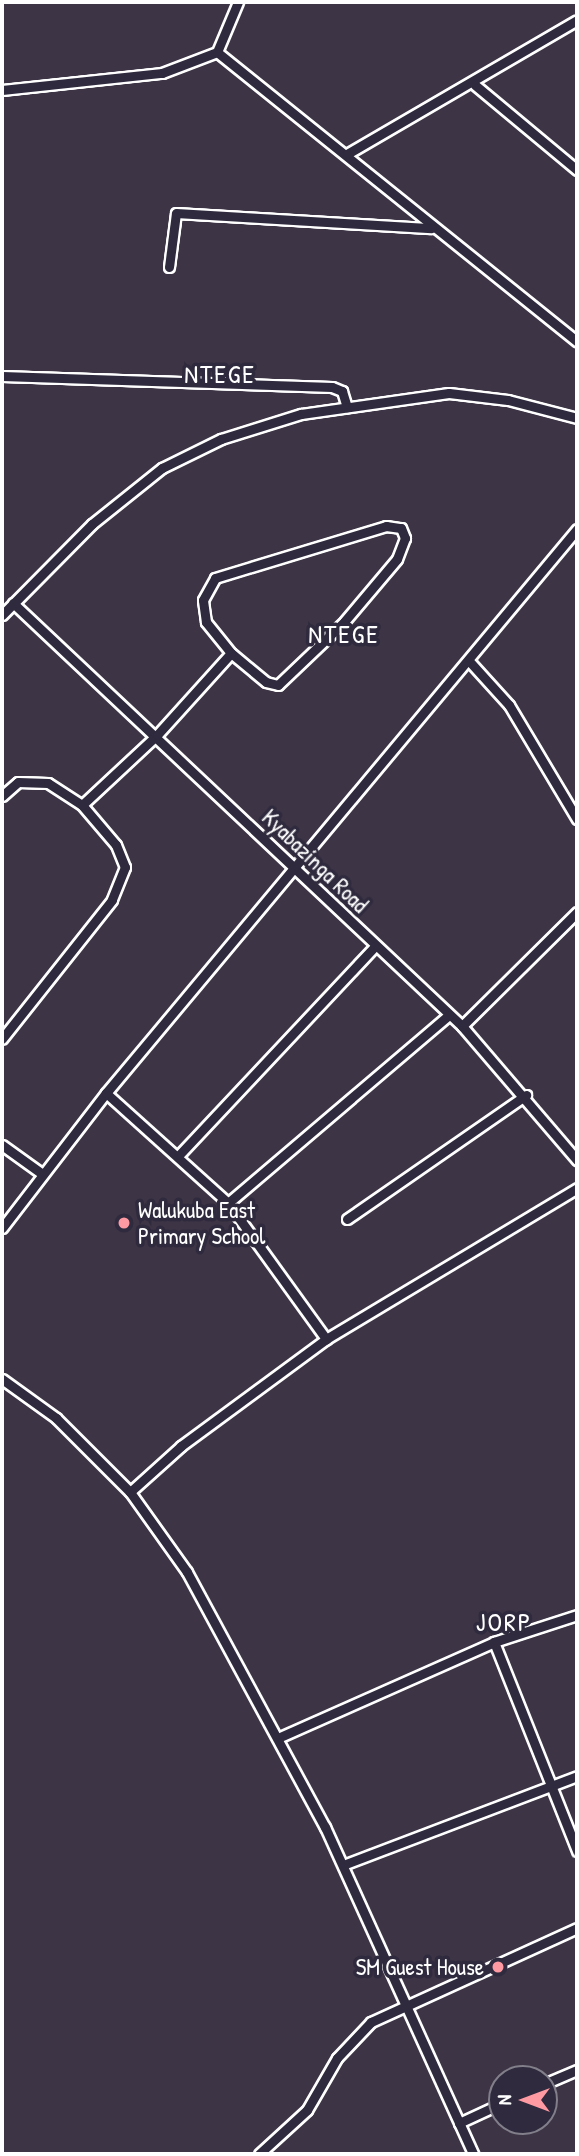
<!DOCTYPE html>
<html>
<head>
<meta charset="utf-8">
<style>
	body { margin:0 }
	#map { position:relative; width:579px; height:2156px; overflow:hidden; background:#3d3546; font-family:"Patrick Hand",sans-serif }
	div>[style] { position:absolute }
	.roads { filter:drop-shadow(2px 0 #fff) drop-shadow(-2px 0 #fff) drop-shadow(0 2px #fff) drop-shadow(0 -2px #fff) }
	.street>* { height:9px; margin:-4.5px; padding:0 4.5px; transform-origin:4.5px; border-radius:4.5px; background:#2f2a3d }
	.dots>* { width:19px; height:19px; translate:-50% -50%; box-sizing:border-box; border:4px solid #2f2a3d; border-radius:50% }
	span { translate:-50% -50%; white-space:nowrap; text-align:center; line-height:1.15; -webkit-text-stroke:7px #2f2a3d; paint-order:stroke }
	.street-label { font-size:23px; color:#fff }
	.poi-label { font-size:23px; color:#fff }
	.left { translate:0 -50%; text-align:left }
	.right { translate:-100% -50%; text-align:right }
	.quarter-label { font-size:26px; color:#fff; letter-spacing:2px }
	.frame { position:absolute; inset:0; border:4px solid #fff; pointer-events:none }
	.north { position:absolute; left:488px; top:2065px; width:70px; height:70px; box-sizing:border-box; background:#2f2a3d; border:2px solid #827f8b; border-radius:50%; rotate:270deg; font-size:19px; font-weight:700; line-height:28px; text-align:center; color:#fff }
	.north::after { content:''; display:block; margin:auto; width:24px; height:32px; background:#ff9aa2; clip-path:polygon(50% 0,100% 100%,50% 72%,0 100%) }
</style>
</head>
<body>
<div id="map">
	<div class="roads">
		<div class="street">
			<i style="left:238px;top:2px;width:54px;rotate:112.8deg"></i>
			<i style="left:217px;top:52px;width:462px;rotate:38.8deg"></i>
			<i style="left:475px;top:85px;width:133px;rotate:39.8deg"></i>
			<i style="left:2px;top:90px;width:161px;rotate:-6.1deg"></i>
			<i style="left:162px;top:73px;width:59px;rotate:-20.9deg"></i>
			<i style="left:347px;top:154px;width:266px;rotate:-30.2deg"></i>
			<i style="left:169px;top:267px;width:54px;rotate:-82.6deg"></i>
			<i style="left:176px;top:213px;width:256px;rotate:3.4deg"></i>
			<i style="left:2px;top:376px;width:330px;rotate:1.9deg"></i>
			<i style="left:332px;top:387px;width:11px;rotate:22deg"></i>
			<i style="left:342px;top:391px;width:17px;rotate:73deg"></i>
			<i style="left:386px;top:526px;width:15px;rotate:8deg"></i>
			<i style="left:401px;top:528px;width:11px;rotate:68deg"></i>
			<i style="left:405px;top:538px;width:22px;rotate:111deg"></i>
			<i style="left:397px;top:559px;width:82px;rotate:130.1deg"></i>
			<i style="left:344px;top:622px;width:91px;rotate:136.3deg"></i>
			<i style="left:278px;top:685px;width:12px;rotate:-166deg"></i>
			<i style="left:266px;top:682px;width:45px;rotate:-140.4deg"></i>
			<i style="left:231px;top:653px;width:40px;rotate:-129deg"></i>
			<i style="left:206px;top:622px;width:22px;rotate:-98deg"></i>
			<i style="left:203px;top:600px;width:25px;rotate:-61deg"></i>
			<i style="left:215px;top:578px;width:179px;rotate:-16.9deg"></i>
			<i style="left:13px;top:603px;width:617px;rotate:43.29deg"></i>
			<i style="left:462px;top:1026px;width:177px;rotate:49.4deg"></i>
			<i style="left:2px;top:615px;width:128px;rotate:-45.3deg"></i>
			<i style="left:92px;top:524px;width:90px;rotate:-38.7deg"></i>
			<i style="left:162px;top:468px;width:66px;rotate:-26.2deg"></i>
			<i style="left:221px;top:439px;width:84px;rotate:-17.4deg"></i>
			<i style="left:301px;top:414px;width:149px;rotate:-8.1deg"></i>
			<i style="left:449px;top:393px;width:59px;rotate:6.8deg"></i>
			<i style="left:508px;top:400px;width:71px;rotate:14.6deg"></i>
			<i style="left:470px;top:662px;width:58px;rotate:47.8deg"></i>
			<i style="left:509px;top:705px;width:133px;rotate:59.2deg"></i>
			<i style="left:2px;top:796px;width:21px;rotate:-41deg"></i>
			<i style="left:18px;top:782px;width:30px;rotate:2deg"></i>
			<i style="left:48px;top:783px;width:40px;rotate:32.9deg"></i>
			<i style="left:82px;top:805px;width:52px;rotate:49.6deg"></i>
			<i style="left:116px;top:845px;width:24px;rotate:68deg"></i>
			<i style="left:125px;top:867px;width:35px;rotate:112deg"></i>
			<i style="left:112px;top:900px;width:177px;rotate:128.4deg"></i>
			<i style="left:82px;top:805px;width:103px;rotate:-43deg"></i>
			<i style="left:157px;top:735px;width:110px;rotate:-47.9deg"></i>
			<i style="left:462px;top:1026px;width:162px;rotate:-44.7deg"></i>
			<i style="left:106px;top:1093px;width:164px;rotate:42deg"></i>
			<i style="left:228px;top:1203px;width:168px;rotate:54.2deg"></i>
			<i style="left:2px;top:1145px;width:48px;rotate:35.7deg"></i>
			<i style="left:179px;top:1155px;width:287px;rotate:-46.8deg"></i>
			<i style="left:228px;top:1203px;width:290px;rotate:-40.4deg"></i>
			<i style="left:347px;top:1219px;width:218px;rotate:-34.7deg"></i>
			<i style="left:2px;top:1228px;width:170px;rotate:-52.4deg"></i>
			<i style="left:106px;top:1093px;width:735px;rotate:-50.13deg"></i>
			<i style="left:2px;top:1379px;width:67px;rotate:35.8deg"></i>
			<i style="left:56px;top:1418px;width:105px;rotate:45deg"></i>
			<i style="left:130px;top:1492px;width:98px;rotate:54.5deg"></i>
			<i style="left:187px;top:1572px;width:290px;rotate:61.6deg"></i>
			<i style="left:325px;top:1827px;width:359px;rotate:65.6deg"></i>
			<i style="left:130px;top:1492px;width:69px;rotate:-42deg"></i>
			<i style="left:181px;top:1446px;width:180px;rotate:-36.4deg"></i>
			<i style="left:326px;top:1339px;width:293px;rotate:-31deg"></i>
			<i style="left:494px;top:1642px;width:225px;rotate:68.3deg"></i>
			<i style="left:280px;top:1737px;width:234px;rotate:-23.9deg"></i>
			<i style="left:494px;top:1642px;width:87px;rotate:-18deg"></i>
			<i style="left:343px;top:1865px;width:250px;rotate:-20.8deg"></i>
			<i style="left:544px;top:2084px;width:36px;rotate:-23deg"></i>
			<i style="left:459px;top:2123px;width:47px;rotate:-24.9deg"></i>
			<i style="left:259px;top:2154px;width:65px;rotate:-42.5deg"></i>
			<i style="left:307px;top:2110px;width:60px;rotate:-60deg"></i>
			<i style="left:337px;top:2058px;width:50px;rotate:-46.6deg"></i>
			<i style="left:371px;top:2022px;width:226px;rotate:-24.5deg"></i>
		</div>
	</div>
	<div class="dots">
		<i style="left:124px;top:1223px;background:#ff9aa2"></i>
		<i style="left:498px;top:1967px;background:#ff9aa2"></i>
	</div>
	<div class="street-label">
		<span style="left:315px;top:861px;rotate:44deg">Kyabazinga Road</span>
	</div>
	<div class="poi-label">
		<span class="left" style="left:138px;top:1223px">Walukuba East<br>Primary School</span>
		<span class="right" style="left:484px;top:1967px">SM Guest House</span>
	</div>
	<div class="quarter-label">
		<span style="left:220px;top:374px">NTEGE</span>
		<span style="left:344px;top:634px">NTEGE</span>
		<span style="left:504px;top:1622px">JORP</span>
	</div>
	<div class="frame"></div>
	<div class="north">N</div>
</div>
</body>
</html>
